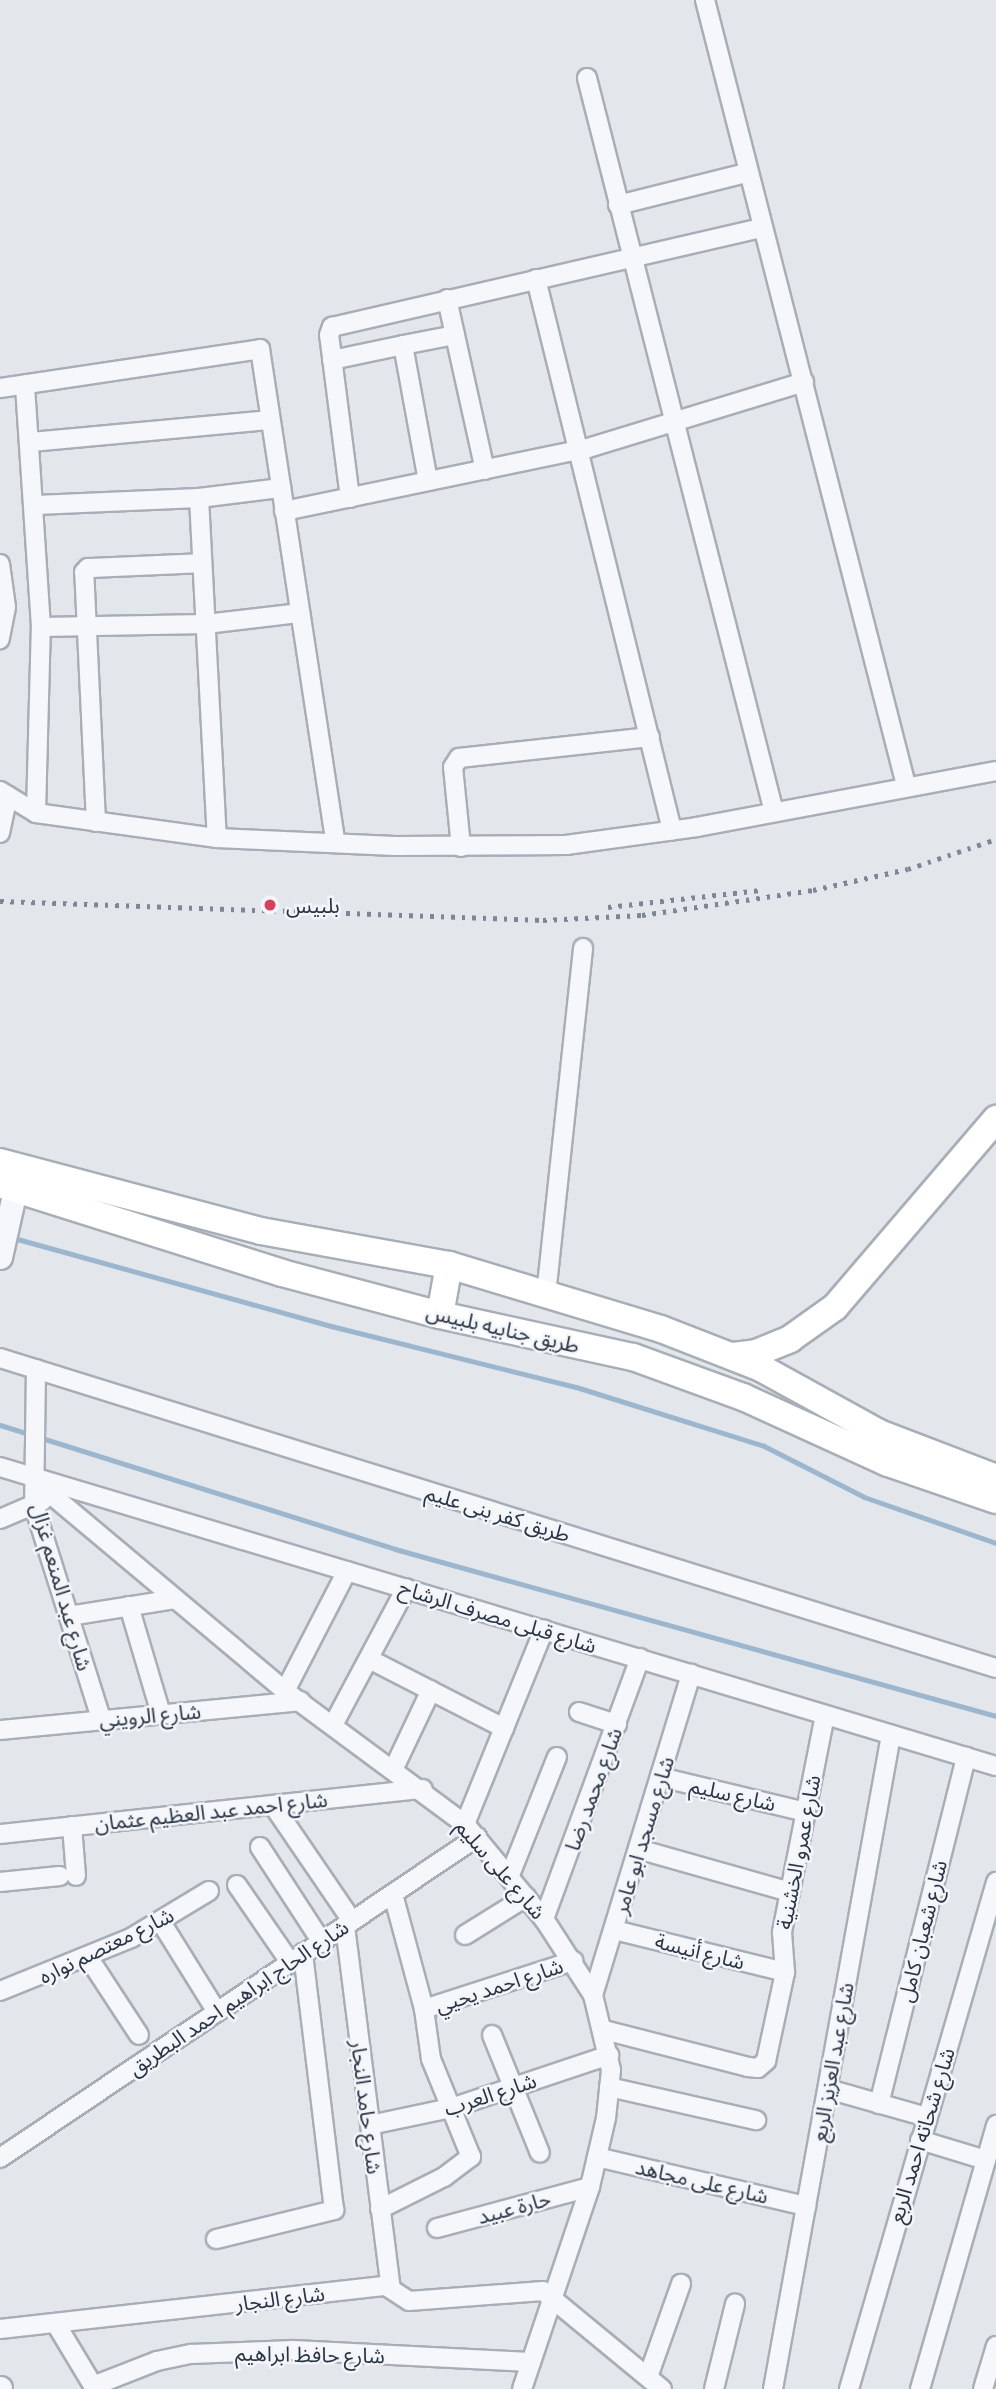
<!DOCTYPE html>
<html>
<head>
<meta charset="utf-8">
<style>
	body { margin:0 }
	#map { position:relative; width:996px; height:2389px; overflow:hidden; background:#e3e7ec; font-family:Manrope,"Noto Sans Arabic",sans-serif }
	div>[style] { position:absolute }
	.stream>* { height:5px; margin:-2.5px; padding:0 2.5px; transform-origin:2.5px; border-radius:2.5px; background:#9cb6cd }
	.roads { filter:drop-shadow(2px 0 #a7aeb7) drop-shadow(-2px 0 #a7aeb7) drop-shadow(0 2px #a7aeb7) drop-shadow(0 -2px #a7aeb7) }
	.minor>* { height:18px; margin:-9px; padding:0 9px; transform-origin:9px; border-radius:9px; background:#f6f7fa }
	.tertiary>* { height:23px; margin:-11.5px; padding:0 11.5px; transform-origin:11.5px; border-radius:11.5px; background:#f6f7fa }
	.secondary>* { height:26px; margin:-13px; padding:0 13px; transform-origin:13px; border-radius:13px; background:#fff }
	.rail>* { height:5px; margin-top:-2.5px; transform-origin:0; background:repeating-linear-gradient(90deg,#7b8696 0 3.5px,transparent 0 10.5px) }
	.dots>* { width:19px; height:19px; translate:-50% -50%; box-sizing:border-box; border:4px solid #f3f5f9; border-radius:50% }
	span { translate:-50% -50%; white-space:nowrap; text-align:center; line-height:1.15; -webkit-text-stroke:5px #f3f5f9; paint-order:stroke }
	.poi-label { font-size:21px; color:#293445 }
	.left { translate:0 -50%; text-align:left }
	.street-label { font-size:21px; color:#293445 }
</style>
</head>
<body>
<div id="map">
	<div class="stream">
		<i style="left:10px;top:1237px;width:333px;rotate:15.5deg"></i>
		<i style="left:331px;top:1326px;width:252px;rotate:14deg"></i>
		<i style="left:576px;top:1387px;width:197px;rotate:17.4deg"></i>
		<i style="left:764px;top:1446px;width:112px;rotate:27deg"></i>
		<i style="left:864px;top:1497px;width:140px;rotate:19.2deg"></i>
		<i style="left:0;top:1425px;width:414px;rotate:17.4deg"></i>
		<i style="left:395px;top:1549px;width:624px;rotate:15.53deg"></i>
	</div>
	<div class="roads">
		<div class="minor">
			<i style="left:705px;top:0;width:810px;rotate:75.64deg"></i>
			<i style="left:587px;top:78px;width:757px;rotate:75.71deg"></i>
			<i style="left:618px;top:205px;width:132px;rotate:-14deg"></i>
			<i style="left:536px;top:279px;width:568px;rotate:76.14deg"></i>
			<i style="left:447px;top:299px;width:175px;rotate:77.5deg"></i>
			<i style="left:403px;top:345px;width:53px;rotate:-10.9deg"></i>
			<i style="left:332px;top:360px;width:73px;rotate:-11.9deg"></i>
			<i style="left:403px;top:345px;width:138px;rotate:79.6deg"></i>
			<i style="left:0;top:388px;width:263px;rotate:-8.5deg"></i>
			<i style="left:260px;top:349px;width:499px;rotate:81.3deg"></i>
			<i style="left:32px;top:442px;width:239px;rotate:-5.3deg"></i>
			<i style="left:199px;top:498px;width:340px;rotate:87deg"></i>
			<i style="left:350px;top:498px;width:164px;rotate:-97.3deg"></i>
			<i style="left:329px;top:335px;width:9px;rotate:-69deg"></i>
			<i style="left:332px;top:327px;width:439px;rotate:-13deg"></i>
			<i style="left:36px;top:505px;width:163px;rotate:-2.5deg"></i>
			<i style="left:199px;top:498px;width:83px;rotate:-7deg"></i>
			<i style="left:284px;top:511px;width:310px;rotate:-11.7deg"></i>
			<i style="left:588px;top:448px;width:226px;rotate:-17deg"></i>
			<i style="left:0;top:564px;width:43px;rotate:82.1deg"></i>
			<i style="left:6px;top:607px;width:33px;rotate:101deg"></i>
			<i style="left:41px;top:627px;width:165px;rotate:-1deg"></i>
			<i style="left:206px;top:624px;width:95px;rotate:-6.7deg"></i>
			<i style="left:0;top:791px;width:42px;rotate:31.4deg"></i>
			<i style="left:36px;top:813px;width:186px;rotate:-88.5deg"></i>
			<i style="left:41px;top:627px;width:243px;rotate:-93.8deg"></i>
			<i style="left:36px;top:813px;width:183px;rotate:7.9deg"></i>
			<i style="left:217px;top:838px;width:178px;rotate:2.6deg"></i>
			<i style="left:395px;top:846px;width:171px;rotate:-0.3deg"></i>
			<i style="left:566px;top:845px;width:132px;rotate:-7.8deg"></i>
			<i style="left:697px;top:827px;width:304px;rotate:-10.6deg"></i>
			<i style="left:96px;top:822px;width:250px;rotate:-92.7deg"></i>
			<i style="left:84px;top:572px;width:6px;rotate:-45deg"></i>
			<i style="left:88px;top:568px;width:114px;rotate:-2.5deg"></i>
			<i style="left:0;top:833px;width:38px;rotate:-78deg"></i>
			<i style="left:461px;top:847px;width:80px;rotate:-95.7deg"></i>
			<i style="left:453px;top:767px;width:11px;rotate:-56deg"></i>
			<i style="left:459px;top:758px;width:192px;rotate:-6.3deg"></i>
			<i style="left:546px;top:1295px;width:349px;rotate:-83.9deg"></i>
			<i style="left:0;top:1358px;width:1043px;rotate:17.29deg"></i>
			<i style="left:36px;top:1369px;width:137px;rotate:90.8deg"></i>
			<i style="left:34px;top:1506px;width:223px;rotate:72.5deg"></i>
			<i style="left:0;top:1467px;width:1040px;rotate:16.71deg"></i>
			<i style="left:35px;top:1481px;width:326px;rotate:40deg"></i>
			<i style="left:285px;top:1691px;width:224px;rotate:36.5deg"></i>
			<i style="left:465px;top:1824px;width:124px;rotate:50.3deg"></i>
			<i style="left:544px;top:1919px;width:90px;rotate:57.2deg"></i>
			<i style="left:593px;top:1995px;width:77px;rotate:76.5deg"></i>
			<i style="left:611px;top:2070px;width:48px;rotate:95.9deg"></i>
			<i style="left:606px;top:2118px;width:71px;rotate:103.1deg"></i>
			<i style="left:590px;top:2187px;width:213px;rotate:108.6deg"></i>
			<i style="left:0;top:1519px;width:46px;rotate:-23.2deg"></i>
			<i style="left:129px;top:1606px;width:113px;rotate:73.5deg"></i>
			<i style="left:69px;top:1616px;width:107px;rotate:-9.1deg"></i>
			<i style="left:369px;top:1659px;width:152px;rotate:27.1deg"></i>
			<i style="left:285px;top:1691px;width:135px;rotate:-62.7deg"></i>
			<i style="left:579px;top:1712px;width:40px;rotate:18deg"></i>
			<i style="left:333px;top:1725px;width:155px;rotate:-61.9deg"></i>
			<i style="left:0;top:1730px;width:302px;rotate:-5.5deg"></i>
			<i style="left:394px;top:1768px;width:86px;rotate:-64.6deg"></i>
			<i style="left:660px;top:1777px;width:150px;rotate:13.5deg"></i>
			<i style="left:273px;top:1805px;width:140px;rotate:55.7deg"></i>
			<i style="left:465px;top:1824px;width:210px;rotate:-67.9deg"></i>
			<i style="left:72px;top:1826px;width:50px;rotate:85.4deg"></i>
			<i style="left:0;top:1834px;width:425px;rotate:-6.1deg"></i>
			<i style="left:260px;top:1847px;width:112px;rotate:57deg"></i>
			<i style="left:638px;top:1849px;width:158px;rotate:15.8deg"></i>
			<i style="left:510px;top:1875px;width:127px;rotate:-68.3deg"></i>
			<i style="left:0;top:1882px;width:60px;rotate:-5.7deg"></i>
			<i style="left:237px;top:1885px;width:93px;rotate:55.5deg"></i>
			<i style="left:544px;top:1919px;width:278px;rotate:-69.8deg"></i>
			<i style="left:161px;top:1922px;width:106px;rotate:58.1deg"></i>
			<i style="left:345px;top:1926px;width:365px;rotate:82.8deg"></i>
			<i style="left:614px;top:1930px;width:176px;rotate:13.8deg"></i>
			<i style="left:465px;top:1935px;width:72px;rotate:-31.9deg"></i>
			<i style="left:88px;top:1957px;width:93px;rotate:56.8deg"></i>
			<i style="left:0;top:1991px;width:141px;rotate:-22deg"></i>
			<i style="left:131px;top:1938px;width:91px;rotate:-31.1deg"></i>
			<i style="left:593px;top:1995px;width:336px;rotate:-73deg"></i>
			<i style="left:424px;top:2009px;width:157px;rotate:-17.9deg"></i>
			<i style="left:604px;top:2030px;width:149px;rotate:14.4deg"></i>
			<i style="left:748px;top:2067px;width:10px;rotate:6deg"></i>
			<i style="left:758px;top:2068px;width:11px;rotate:-41deg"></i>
			<i style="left:766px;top:2061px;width:91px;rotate:-77.9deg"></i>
			<i style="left:785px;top:1972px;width:40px;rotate:-94.3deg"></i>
			<i style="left:782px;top:1932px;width:221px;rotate:-78.8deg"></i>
			<i style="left:492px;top:2035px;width:127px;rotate:67.9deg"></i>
			<i style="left:609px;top:2087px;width:151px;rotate:12.7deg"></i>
			<i style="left:828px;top:2089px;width:103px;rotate:15.8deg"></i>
			<i style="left:879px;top:2104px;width:358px;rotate:-75.9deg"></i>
			<i style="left:370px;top:2125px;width:83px;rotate:-11.9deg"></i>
			<i style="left:451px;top:2108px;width:167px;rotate:-18.5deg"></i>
			<i style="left:920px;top:2140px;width:69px;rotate:16.9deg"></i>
			<i style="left:597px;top:2157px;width:215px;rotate:13.2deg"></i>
			<i style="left:0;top:2158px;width:575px;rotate:-33.94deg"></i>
			<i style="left:380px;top:2209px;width:72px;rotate:-26.6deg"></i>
			<i style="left:444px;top:2177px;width:34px;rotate:-37deg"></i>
			<i style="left:471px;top:2157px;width:106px;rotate:-112.2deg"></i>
			<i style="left:431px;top:2059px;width:50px;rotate:-98deg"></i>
			<i style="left:424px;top:2009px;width:119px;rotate:-105.1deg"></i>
			<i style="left:437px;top:2228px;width:158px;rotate:-15deg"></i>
			<i style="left:216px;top:2239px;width:122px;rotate:-13.8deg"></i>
			<i style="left:334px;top:2210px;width:259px;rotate:-96.9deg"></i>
			<i style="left:56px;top:2324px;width:76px;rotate:59deg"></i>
			<i style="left:0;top:2329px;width:388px;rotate:-6.4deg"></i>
			<i style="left:386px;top:2286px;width:27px;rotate:33deg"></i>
			<i style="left:409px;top:2301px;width:134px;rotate:-4.3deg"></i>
			<i style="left:543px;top:2291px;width:154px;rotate:39.5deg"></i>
			<i style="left:648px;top:2377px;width:99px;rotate:-70.5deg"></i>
			<i style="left:93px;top:2386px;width:69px;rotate:-21.3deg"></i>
			<i style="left:157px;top:2361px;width:35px;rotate:-12deg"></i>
			<i style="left:191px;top:2354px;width:102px;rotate:-2.2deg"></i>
			<i style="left:293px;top:2350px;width:238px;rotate:2.9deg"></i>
			<i style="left:714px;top:2389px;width:88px;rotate:-76.1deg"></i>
			<i style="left:773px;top:2389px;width:665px;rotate:-79.77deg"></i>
			<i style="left:849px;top:2389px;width:528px;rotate:-73.83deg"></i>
			<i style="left:920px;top:2389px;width:275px;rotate:-73.9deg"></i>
			<i style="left:983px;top:2389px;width:45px;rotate:-73.2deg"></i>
		</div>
		<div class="tertiary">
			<i style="left:0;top:1257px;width:69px;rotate:-77.4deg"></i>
			<i style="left:0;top:2388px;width:1px;rotate:90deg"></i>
		</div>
		<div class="secondary">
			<i style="left:0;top:1162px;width:270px;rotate:14.8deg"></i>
			<i style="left:261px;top:1231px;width:191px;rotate:10.3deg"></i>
			<i style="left:449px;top:1265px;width:221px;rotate:16.8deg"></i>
			<i style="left:661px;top:1329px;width:107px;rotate:21.3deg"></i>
			<i style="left:761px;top:1368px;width:135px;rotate:28.8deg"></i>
			<i style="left:879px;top:1433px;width:125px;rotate:21deg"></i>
			<i style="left:0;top:1184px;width:296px;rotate:17.5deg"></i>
			<i style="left:282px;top:1273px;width:163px;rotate:14.9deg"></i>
			<i style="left:440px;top:1315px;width:198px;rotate:12.3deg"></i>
			<i style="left:633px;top:1357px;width:117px;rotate:20deg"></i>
			<i style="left:743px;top:1397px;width:159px;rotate:24.5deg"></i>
			<i style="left:888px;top:1463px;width:114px;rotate:18.9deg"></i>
			<i style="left:440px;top:1315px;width:51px;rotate:-79.8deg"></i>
			<i style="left:733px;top:1356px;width:23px;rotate:-7deg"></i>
			<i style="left:756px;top:1353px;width:37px;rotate:-22deg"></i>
			<i style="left:790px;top:1339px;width:55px;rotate:-35.4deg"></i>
			<i style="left:835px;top:1307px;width:248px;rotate:-49.4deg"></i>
		</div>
	</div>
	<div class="rail">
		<i style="left:0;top:901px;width:543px;rotate:2deg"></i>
		<i style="left:543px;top:920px;width:99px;rotate:-2.9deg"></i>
		<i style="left:642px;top:915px;width:173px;rotate:-8.3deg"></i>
		<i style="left:813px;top:890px;width:97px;rotate:-12.5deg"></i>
		<i style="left:908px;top:869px;width:93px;rotate:-18.8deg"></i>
		<i style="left:608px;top:907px;width:154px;rotate:-6.3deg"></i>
	</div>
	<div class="dots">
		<i style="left:270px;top:905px;background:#d6425e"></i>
	</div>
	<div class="poi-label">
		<span class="left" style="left:286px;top:905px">بلبيس</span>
	</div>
	<div class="street-label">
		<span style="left:503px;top:1328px;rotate:13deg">طريق جنابيه بلبيس</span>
		<span style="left:498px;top:1513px;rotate:17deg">طريق كفر بنى عليم</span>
		<span style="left:62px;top:1587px;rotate:74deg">شارع عبد المنعم غزال</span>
		<span style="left:498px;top:1616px;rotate:17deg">شارع قبلى مصرف الرشاح</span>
		<span style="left:150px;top:1715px;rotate:-5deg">شارع الرويني</span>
		<span style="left:593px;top:1789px;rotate:-70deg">شارع محمد رضا</span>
		<span style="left:733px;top:1794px;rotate:13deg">شارع سليم</span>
		<span style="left:211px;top:1811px;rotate:-6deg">شارع احمد عبد العظيم عثمان</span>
		<span style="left:643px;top:1835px;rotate:-73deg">شارع مسجد ابو عامر</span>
		<span style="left:798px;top:1852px;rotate:-79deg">شارع عمرو الخشنية</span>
		<span style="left:501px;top:1869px;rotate:49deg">شارع على سليم</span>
		<span style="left:922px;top:1931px;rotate:-76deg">شارع شعبان كامل</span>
		<span style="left:106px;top:1945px;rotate:-26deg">شارع معتصم نواره</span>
		<span style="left:700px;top:1951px;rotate:14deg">شارع أنيسة</span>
		<span style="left:499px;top:1985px;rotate:-18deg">شارع احمد يحيي</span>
		<span style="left:238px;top:1997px;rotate:-34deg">شارع الحاج ابراهيم احمد البطريق</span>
		<span style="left:832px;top:2062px;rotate:-80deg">شارع عبد العزيز الربع</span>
		<span style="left:490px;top:2094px;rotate:-18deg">شارع العرب</span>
		<span style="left:367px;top:2107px;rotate:83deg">شارع حامد النجار</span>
		<span style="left:921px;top:2135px;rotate:-73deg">شارع شحاته احمد الربع</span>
		<span style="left:702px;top:2181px;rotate:13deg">شارع على مجاهد</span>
		<span style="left:514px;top:2207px;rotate:-15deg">حارة عبيد</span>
		<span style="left:280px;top:2298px;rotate:-7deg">شارع النجار</span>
		<span style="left:310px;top:2354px;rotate:1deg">شارع حافظ ابراهيم</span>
	</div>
</div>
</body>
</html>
